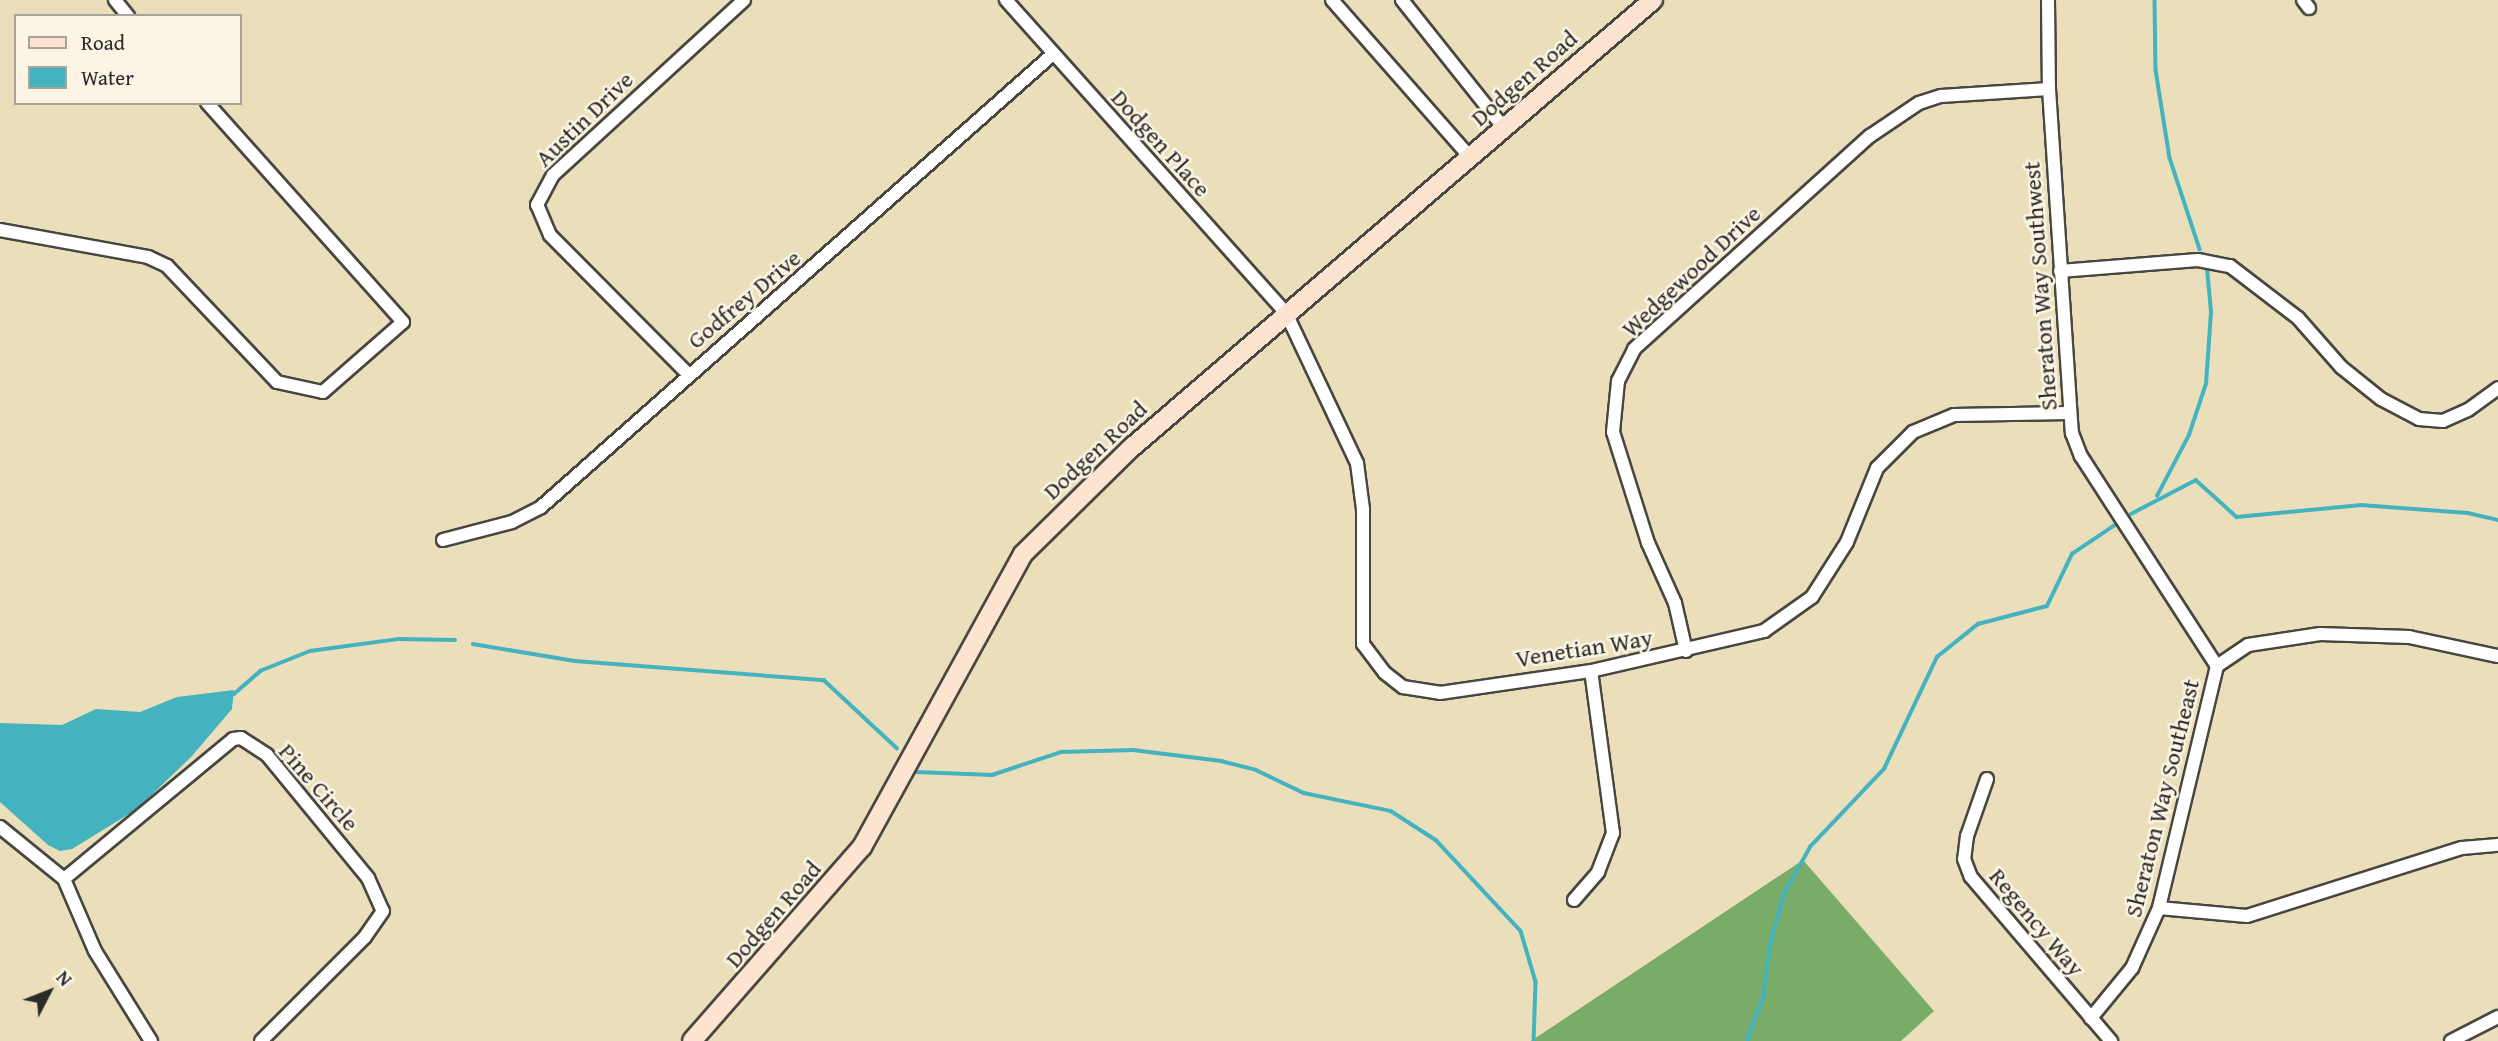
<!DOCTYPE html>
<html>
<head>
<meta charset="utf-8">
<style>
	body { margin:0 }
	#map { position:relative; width:2498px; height:1041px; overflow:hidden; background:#eadfba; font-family:"Gentium Book Plus",serif }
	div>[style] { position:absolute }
	.forest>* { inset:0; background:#78ac68 }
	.water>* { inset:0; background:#44b3bf }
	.stream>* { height:3.5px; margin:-1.75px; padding:0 1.75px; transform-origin:1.75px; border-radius:1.75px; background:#44b3bf }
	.roads { filter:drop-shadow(2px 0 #484640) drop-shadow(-2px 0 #484640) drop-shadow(0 2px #484640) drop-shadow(0 -2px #484640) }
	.street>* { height:12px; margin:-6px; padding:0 6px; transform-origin:6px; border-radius:6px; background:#fff }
	.secondary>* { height:18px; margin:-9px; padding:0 9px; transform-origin:9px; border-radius:9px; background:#fde4d0 }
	span { translate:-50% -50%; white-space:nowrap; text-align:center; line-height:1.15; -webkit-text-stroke:5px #fcf5e5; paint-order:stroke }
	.street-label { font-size:24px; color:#2b2b2b }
	.legend { position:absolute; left:14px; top:14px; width:228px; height:91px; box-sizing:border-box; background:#fcf5e5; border:2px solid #a8a49b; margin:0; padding:9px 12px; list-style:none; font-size:21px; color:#2b2b2b }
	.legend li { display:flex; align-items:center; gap:14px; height:35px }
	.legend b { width:35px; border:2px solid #a8a49b }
	.north { position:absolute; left:14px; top:957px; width:70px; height:70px; -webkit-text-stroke:5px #fcf5e5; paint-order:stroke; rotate:48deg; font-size:19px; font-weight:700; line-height:28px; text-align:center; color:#2b2b2b }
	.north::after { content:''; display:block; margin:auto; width:24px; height:32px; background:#2b2b2b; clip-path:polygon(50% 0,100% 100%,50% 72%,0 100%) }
</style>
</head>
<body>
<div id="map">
	<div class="forest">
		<i style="clip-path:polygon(1803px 860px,1934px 1011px,1901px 1041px,1531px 1041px)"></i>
	</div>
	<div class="water">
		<i style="clip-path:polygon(234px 690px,232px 709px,192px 756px,137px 809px,72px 849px,60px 851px,48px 845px,0 802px,0 723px,62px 725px,96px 709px,140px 712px,177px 697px)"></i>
	</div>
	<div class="stream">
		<i style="left:2155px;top:0;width:70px;rotate:89.2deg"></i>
		<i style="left:2156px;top:70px;width:89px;rotate:81deg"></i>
		<i style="left:2170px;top:158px;width:96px;rotate:71.8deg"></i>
		<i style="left:2157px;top:496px;width:69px;rotate:-62.3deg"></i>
		<i style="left:2189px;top:435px;width:54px;rotate:-71.6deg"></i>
		<i style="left:2206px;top:384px;width:72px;rotate:-86deg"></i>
		<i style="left:2211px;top:312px;width:43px;rotate:-95.3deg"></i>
		<i style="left:2131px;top:514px;width:73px;rotate:-27.6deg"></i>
		<i style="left:2196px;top:480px;width:55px;rotate:42.1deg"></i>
		<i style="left:2237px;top:517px;width:125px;rotate:-5.5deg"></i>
		<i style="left:2361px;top:505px;width:107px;rotate:4.3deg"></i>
		<i style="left:2468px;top:513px;width:31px;rotate:13deg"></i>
		<i style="left:473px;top:644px;width:103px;rotate:9.5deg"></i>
		<i style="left:575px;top:661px;width:250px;rotate:4.4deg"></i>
		<i style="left:824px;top:680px;width:100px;rotate:43deg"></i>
		<i style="left:234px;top:694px;width:35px;rotate:-41deg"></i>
		<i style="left:260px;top:671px;width:54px;rotate:-21.8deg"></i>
		<i style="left:310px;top:651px;width:90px;rotate:-7.7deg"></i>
		<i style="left:399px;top:639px;width:56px;rotate:1deg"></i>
		<i style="left:916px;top:772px;width:76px;rotate:2.3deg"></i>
		<i style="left:992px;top:775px;width:73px;rotate:-18.4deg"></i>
		<i style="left:1061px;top:752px;width:72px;rotate:-1.6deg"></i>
		<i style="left:1133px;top:750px;width:89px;rotate:7.1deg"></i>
		<i style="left:1221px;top:761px;width:36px;rotate:14deg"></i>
		<i style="left:1256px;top:770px;width:53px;rotate:25.6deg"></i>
		<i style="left:1304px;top:793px;width:89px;rotate:11.7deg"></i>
		<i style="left:1391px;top:811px;width:54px;rotate:32.8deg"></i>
		<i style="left:1436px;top:840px;width:125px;rotate:47deg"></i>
		<i style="left:1521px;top:931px;width:53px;rotate:73.6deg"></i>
		<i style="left:1536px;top:982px;width:59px;rotate:91.9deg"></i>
		<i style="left:1747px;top:1041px;width:46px;rotate:-69.6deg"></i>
		<i style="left:1763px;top:998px;width:53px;rotate:-82.5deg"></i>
		<i style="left:1770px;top:945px;width:53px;rotate:-74.6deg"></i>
		<i style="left:1784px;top:894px;width:54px;rotate:-61deg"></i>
		<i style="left:1810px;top:847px;width:108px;rotate:-46.5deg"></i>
		<i style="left:1884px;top:769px;width:124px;rotate:-64.7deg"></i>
		<i style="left:1937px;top:657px;width:53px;rotate:-38.8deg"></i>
		<i style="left:1978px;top:624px;width:71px;rotate:-14.6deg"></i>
		<i style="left:2047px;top:606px;width:58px;rotate:-64.3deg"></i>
		<i style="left:2072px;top:554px;width:52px;rotate:-34deg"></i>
	</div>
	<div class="roads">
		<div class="street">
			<i style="left:115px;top:0;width:21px;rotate:51deg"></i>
			<i style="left:1006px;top:0;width:420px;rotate:48.2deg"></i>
			<i style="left:1286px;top:313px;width:166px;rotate:64.7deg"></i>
			<i style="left:1357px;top:463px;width:46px;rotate:82.6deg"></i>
			<i style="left:1363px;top:509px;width:135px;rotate:90deg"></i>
			<i style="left:1363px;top:644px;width:36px;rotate:53deg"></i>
			<i style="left:1385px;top:673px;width:23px;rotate:38deg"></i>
			<i style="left:1403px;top:687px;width:37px;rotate:9deg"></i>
			<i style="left:1440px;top:693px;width:153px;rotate:-8.3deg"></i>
			<i style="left:1591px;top:671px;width:178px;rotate:-13deg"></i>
			<i style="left:1764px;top:631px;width:59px;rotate:-35.3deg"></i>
			<i style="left:1812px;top:597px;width:65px;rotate:-57.5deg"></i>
			<i style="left:1847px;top:542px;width:80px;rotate:-67.9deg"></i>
			<i style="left:1877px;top:468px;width:51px;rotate:-45deg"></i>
			<i style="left:1913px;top:432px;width:44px;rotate:-22.5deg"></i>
			<i style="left:1954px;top:415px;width:115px;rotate:-1deg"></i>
			<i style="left:1332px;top:0;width:209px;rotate:48.7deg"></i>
			<i style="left:1402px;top:0;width:162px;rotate:51.5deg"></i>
			<i style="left:2048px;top:0;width:89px;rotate:89.4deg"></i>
			<i style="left:2049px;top:89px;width:345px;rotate:86.2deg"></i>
			<i style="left:2072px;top:433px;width:25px;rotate:69deg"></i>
			<i style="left:2081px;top:456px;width:250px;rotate:57.1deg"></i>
			<i style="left:2217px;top:666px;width:249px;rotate:103.5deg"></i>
			<i style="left:2159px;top:908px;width:66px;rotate:114.2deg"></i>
			<i style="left:2132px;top:968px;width:65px;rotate:129.4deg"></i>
			<i style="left:2303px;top:0;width:10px;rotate:53deg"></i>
			<i style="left:0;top:230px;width:150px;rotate:10.3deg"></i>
			<i style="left:148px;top:257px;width:21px;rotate:25deg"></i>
			<i style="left:167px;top:266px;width:160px;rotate:46.5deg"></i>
			<i style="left:277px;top:382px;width:47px;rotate:12.3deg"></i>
			<i style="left:323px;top:392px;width:106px;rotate:-41.2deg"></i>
			<i style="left:403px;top:322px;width:294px;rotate:-131.8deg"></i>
			<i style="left:2060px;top:271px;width:138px;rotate:-4.6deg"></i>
			<i style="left:2198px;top:260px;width:33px;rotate:11deg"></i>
			<i style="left:2230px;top:266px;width:86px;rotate:37.4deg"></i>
			<i style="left:2298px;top:318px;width:65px;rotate:48.7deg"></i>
			<i style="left:2341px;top:367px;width:51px;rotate:38.7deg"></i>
			<i style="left:2381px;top:399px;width:43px;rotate:27.8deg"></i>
			<i style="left:2419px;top:419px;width:24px;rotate:5deg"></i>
			<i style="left:2443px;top:421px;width:27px;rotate:-24deg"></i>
			<i style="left:2468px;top:410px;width:37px;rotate:-36deg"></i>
			<i style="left:688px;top:374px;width:196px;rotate:-134.8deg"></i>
			<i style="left:550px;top:235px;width:33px;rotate:-113deg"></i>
			<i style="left:537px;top:205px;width:34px;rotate:-62deg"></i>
			<i style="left:553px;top:175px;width:259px;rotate:-42.5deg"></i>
			<i style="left:443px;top:540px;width:71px;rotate:-14.6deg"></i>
			<i style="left:512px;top:522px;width:33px;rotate:-27deg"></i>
			<i style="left:541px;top:507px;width:684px;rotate:-41.5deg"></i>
			<i style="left:1686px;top:651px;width:49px;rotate:-102.9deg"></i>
			<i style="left:1675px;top:603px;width:66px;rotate:-114.2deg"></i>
			<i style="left:1648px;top:543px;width:116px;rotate:-107.5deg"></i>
			<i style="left:1613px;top:432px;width:51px;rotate:-84.4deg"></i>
			<i style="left:1618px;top:381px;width:36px;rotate:-63deg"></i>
			<i style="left:1634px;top:349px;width:318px;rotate:-42.1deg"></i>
			<i style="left:1870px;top:136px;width:59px;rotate:-34deg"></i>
			<i style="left:1919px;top:103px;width:23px;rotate:-18deg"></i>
			<i style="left:1941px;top:96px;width:108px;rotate:-3.7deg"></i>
			<i style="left:2217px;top:666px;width:37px;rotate:-34deg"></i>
			<i style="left:2248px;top:645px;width:73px;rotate:-8.7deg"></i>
			<i style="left:2320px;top:634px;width:89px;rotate:1.9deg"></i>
			<i style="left:2409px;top:637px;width:91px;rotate:12.1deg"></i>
			<i style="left:1987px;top:779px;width:60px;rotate:109.3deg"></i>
			<i style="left:1967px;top:836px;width:23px;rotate:97deg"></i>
			<i style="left:1964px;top:859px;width:19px;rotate:69deg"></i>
			<i style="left:1971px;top:877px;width:216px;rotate:49.5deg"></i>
			<i style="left:0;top:827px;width:82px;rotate:39.1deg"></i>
			<i style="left:64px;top:879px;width:78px;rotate:66.7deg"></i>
			<i style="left:95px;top:951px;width:106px;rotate:58.1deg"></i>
			<i style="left:64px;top:879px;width:219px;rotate:-39.6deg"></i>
			<i style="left:233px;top:739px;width:8px;rotate:-7deg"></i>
			<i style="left:241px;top:738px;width:31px;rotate:33deg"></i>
			<i style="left:267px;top:755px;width:159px;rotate:50.6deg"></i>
			<i style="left:368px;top:878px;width:36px;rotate:66deg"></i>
			<i style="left:383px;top:911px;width:32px;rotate:125deg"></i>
			<i style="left:365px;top:937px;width:147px;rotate:135deg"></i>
			<i style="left:1574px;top:900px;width:37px;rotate:-49deg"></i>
			<i style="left:1598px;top:872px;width:42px;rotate:-69deg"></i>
			<i style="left:1613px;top:833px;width:163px;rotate:-97.7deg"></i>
			<i style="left:2159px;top:908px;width:88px;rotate:5.2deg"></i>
			<i style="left:2247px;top:916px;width:225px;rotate:-17.6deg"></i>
			<i style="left:2462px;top:848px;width:36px;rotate:-5deg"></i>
			<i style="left:2451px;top:1041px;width:53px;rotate:-27.1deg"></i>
		</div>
		<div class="secondary">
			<i style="left:692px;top:1041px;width:258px;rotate:-48.8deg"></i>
			<i style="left:862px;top:847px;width:334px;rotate:-61.2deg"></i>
			<i style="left:1023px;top:554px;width:151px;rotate:-44.5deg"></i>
			<i style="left:1131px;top:448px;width:688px;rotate:-40.64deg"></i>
		</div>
	</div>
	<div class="street-label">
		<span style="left:1524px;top:78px;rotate:-41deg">Dodgen Road</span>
		<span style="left:584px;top:119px;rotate:-44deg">Austin Drive</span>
		<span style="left:1161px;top:143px;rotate:48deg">Dodgen Place</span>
		<span style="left:1691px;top:271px;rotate:-43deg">Wedgewood Drive</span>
		<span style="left:2040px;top:286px;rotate:-94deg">Sheraton Way Southwest</span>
		<span style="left:744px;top:299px;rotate:-40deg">Godfrey Drive</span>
		<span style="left:1095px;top:450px;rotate:-43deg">Dodgen Road</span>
		<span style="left:1584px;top:648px;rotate:-9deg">Venetian Way</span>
		<span style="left:319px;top:787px;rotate:49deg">Pine Circle</span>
		<span style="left:2162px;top:798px;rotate:-76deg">Sheraton Way Southeast</span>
		<span style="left:773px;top:914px;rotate:-49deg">Dodgen Road</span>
		<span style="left:2037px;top:922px;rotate:50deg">Regency Way</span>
	</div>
	<ul class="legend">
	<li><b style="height:9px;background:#fde4d0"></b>Road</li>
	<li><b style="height:19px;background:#44b3bf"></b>Water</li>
	</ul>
	<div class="north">N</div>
</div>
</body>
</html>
